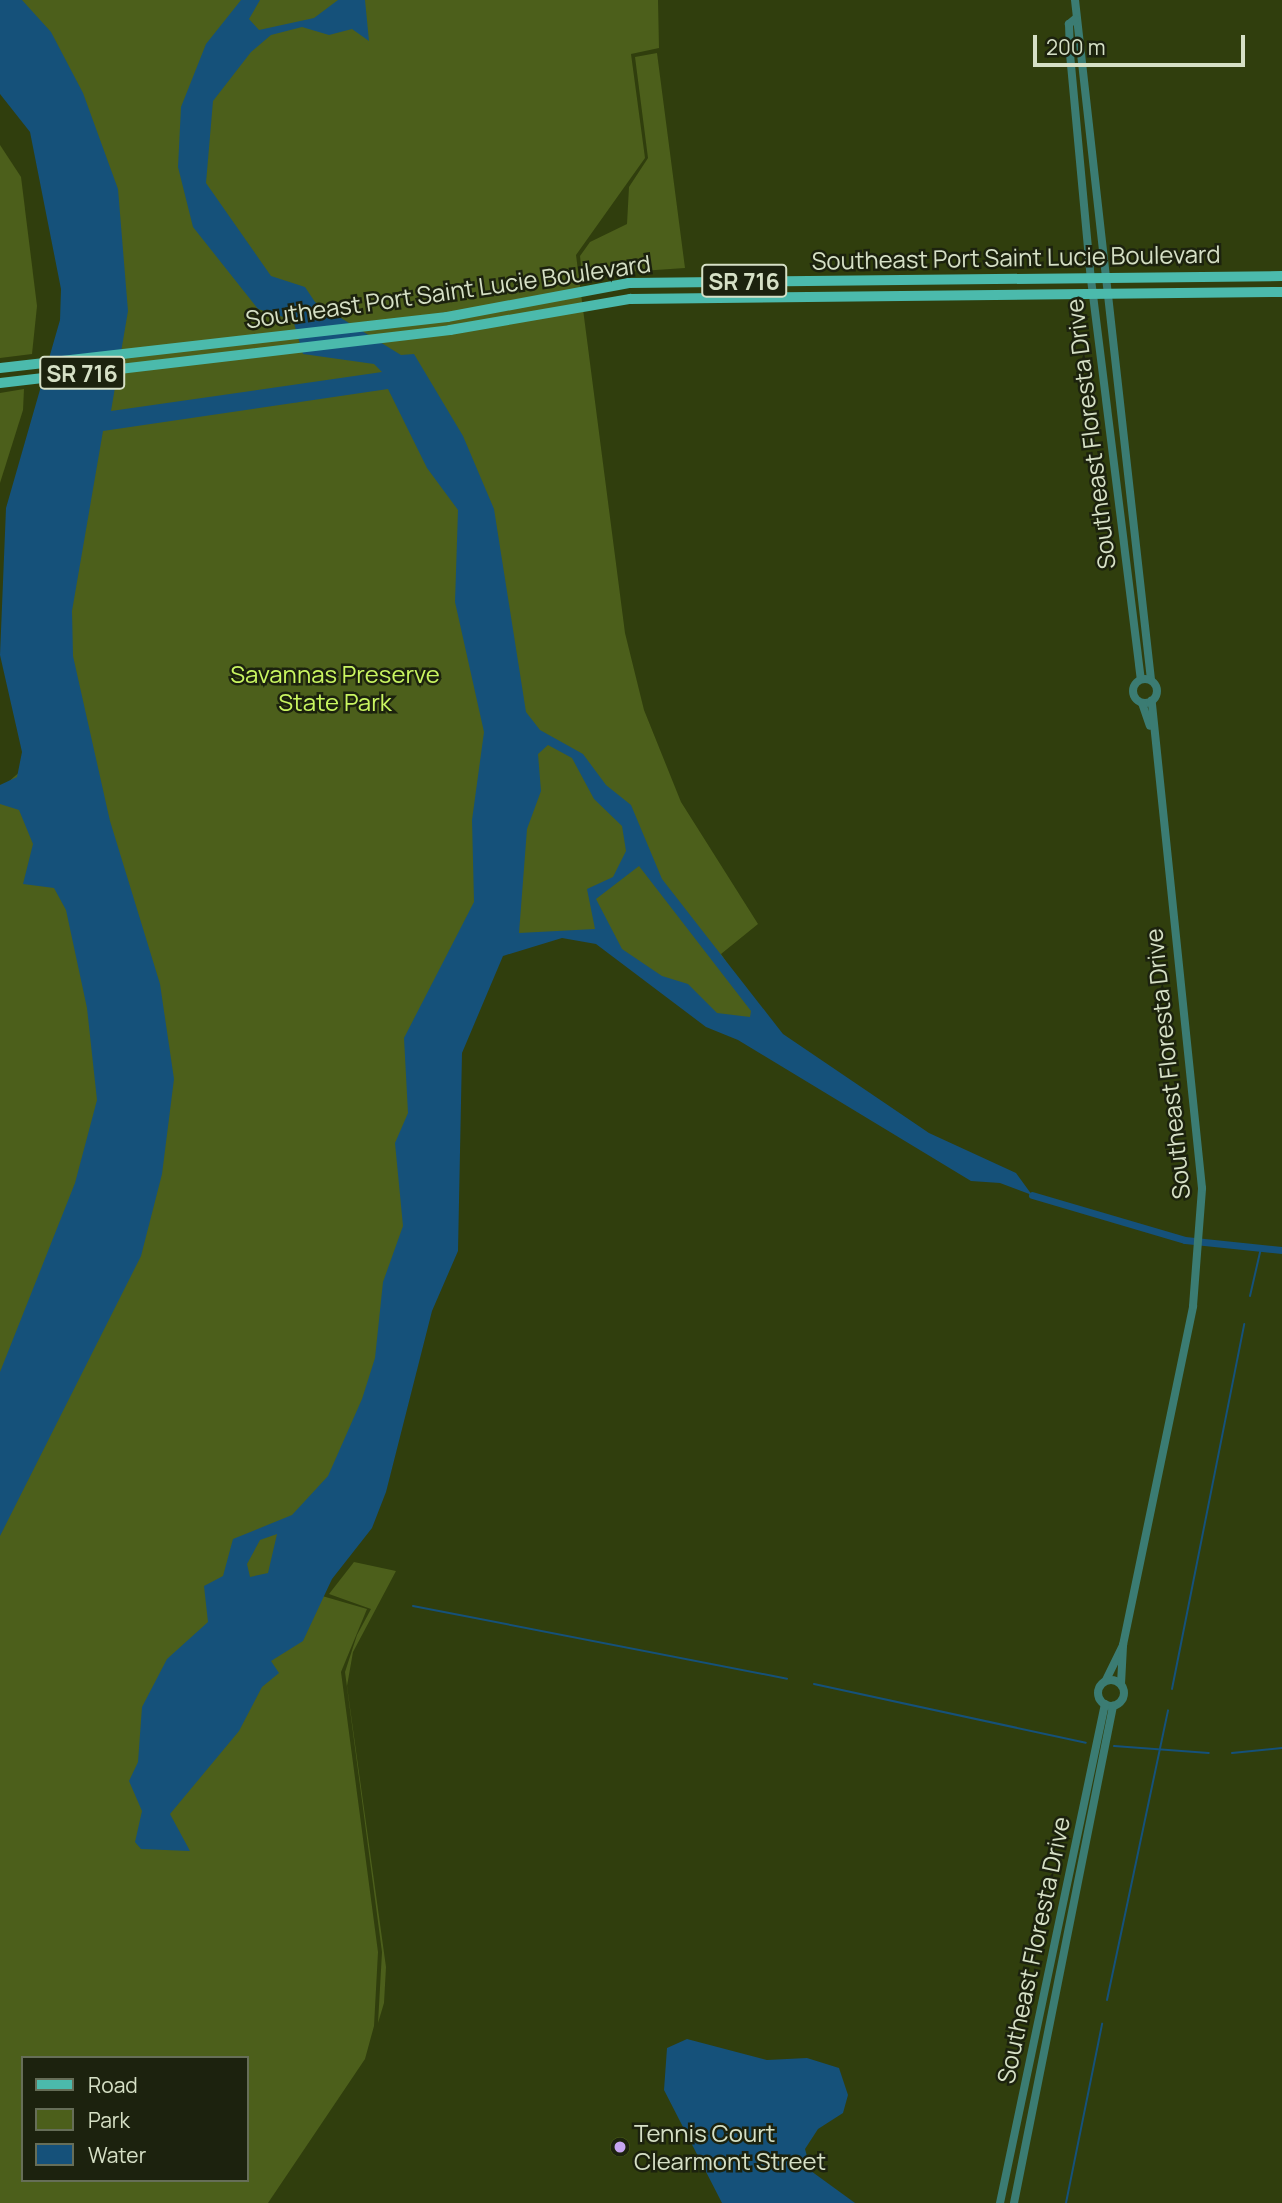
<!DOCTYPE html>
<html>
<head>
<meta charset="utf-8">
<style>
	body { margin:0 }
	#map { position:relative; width:1282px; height:2203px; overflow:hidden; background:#303e0d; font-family:Manrope,sans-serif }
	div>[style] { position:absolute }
	.green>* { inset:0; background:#4c5f1b }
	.round { border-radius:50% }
	.water>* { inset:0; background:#15517a }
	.stream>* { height:2px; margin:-1px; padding:0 1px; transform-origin:1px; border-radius:1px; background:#15517a }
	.canal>* { height:7px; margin:-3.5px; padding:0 3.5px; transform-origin:3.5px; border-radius:3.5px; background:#15517a }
	.minor>* { height:8px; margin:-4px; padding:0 4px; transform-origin:4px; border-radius:4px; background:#3b7c73 }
	.minor>.ring { margin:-4px; padding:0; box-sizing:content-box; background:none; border:8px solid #3b7c73; border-radius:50% }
	.major>* { height:10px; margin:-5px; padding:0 5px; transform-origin:5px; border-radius:5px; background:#4bbaac }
	.dots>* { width:19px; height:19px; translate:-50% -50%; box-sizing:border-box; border:4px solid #1c220e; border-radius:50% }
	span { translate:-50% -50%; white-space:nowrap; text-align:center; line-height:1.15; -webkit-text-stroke:5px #1c220e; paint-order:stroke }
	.shield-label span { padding:2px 5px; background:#1c220e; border:2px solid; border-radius:5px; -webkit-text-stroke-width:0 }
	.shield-label { font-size:23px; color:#d6e0c6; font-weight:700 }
	.street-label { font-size:24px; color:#d6e0c6 }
	.park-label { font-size:24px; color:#caf661 }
	.poi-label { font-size:24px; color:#d6e0c6 }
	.left { translate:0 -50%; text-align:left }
	.legend { position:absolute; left:21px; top:2056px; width:228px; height:126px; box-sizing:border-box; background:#1c220e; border:2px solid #666e58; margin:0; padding:9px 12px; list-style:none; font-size:21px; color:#d6e0c6 }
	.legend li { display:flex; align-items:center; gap:14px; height:35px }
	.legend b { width:35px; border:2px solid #666e58 }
	.scale { position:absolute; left:1033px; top:35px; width:212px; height:32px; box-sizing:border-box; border:4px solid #d6e0c6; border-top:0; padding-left:9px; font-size:21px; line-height:24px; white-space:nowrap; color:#d6e0c6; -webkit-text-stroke:5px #1c220e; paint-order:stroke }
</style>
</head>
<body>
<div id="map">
	<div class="green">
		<i style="clip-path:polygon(evenodd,0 0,658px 0,659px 48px,631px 54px,645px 158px,576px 255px,625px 633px,644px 710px,681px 802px,758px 924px,721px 954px,756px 1006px,756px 1023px,738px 1030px,610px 944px,566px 934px,499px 935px,446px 1006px,440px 1148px,305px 1591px,367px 1609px,341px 1672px,378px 1952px,374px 2026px,365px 2059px,268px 2203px,0 2203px,0 789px,44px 751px,97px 305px,0 40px,0 0,23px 2058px,247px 2058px,247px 2180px,23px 2180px,23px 2058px)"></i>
		<i style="clip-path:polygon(657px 53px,685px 268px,582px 275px,580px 256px,590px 242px,627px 224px,629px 187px,648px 158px,635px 57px)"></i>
		<i style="clip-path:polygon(0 145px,21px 177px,37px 306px,32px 354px,0 358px)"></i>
		<i style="clip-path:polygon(24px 389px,23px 410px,0 483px,0 393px)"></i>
		<i style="clip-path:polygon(354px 1562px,396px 1571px,353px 1652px,347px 1686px,386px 1967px,384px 2003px,378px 2023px,382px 1952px,345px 1672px,357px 1635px,371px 1609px,329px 1594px)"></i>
		<i class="round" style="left:610px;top:2137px;width:20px;height:20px"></i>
	</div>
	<div class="water">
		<i style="clip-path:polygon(evenodd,0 0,22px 0,51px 32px,83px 93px,118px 189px,128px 311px,111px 411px,382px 372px,374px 364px,303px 354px,293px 320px,258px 309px,193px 227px,178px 167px,181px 107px,206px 44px,241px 0,260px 0,249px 19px,259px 30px,314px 18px,338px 0,365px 0,369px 41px,352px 29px,329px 35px,302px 27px,271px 35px,251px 52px,213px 101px,206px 183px,271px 276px,305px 287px,315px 302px,401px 355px,414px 354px,463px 436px,494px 509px,526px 712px,540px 730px,583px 754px,606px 785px,631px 805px,662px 879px,783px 1034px,929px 1133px,1016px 1173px,1032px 1195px,1000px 1183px,971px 1181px,738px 1040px,706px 1027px,596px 944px,562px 938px,503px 956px,462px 1053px,458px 1251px,432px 1311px,386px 1492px,372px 1528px,332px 1579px,303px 1641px,271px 1661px,279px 1673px,262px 1687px,239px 1731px,170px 1814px,190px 1851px,141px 1849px,135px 1842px,142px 1811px,129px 1781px,138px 1762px,142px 1707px,167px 1659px,208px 1622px,204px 1586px,223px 1576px,233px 1539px,292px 1515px,328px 1476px,362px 1399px,375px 1358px,383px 1282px,403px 1226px,395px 1143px,408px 1113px,404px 1038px,474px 902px,472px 820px,484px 732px,455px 602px,458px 510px,427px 468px,388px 389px,103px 431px,72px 611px,73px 656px,110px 821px,160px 984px,174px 1079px,162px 1174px,141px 1256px,0 1536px,0 1372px,75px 1183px,97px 1100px,87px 1008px,66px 910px,54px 888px,23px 884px,33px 844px,19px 810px,0 804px,0 785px,17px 777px,22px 752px,0 655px,6px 508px,60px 320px,61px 289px,30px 132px,0 94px,0 0,548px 745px,572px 758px,594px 799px,622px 826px,626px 851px,613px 877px,587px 889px,595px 929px,519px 933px,527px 829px,541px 791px,538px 754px,548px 745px,0 0,639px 866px,751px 1011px,750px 1017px,717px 1013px,688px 984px,662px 976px,622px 949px,596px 899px,639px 866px,0 0,277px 1534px,268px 1573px,250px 1577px,247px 1564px,260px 1540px,277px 1534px)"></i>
		<i style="clip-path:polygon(687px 2039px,767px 2060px,807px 2058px,839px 2068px,848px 2095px,843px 2113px,818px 2129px,805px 2149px,811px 2171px,855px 2203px,722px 2203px,664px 2090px,667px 2048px)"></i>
	</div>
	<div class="stream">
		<i style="left:1250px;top:1296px;width:49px;rotate:-77.1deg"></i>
		<i style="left:413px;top:1606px;width:381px;rotate:11deg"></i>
		<i style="left:814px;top:1684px;width:278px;rotate:12.2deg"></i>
		<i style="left:1172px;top:1689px;width:372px;rotate:-78.8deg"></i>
		<i style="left:1114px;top:1746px;width:95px;rotate:4.2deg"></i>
		<i style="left:1232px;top:1753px;width:50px;rotate:-5.7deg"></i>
		<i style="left:1107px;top:2000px;width:296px;rotate:-78.1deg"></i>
		<i style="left:1066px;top:2203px;width:183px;rotate:-78.6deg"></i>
	</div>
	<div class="canal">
		<i style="left:1032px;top:1195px;width:159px;rotate:16.4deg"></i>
		<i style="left:1185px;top:1240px;width:98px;rotate:5.9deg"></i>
	</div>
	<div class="minor">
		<i style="left:1075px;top:0;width:684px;rotate:83.62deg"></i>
		<i style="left:1075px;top:19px;width:8px;rotate:140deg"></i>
		<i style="left:1069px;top:24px;width:30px;rotate:88deg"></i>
		<i style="left:1070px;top:54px;width:226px;rotate:84.7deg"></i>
		<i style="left:1091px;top:279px;width:403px;rotate:82.9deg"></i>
		<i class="ring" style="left:1133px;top:679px;width:16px;height:16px"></i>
		<i style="left:1142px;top:703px;width:24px;rotate:71deg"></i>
		<i class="ring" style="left:1098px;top:1680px;width:18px;height:18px"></i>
		<i style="left:1106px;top:1680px;width:39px;rotate:-64deg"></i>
		<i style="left:1121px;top:1684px;width:39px;rotate:-87deg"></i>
		<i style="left:1123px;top:1645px;width:346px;rotate:-78.3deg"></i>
		<i style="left:1193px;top:1306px;width:118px;rotate:-85.6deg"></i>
		<i style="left:1202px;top:1188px;width:490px;rotate:-95.9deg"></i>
		<i style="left:1000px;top:2203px;width:510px;rotate:-78.12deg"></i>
		<i style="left:1014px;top:2203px;width:507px;rotate:-78.73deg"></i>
	</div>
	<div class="major">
		<i style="left:0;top:368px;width:450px;rotate:-6.5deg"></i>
		<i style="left:447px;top:317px;width:185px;rotate:-10.6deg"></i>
		<i style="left:629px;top:283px;width:653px;rotate:-0.61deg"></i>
		<i style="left:0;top:383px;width:453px;rotate:-6.7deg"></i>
		<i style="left:450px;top:330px;width:183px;rotate:-9.8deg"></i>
		<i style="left:630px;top:299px;width:652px;rotate:-0.62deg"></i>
	</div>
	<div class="dots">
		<i style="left:620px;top:2147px;background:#c6a6f0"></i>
	</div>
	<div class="shield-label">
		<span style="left:744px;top:281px">SR 716</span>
		<span style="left:82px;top:373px">SR 716</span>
	</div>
	<div class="street-label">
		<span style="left:1016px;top:257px;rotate:-1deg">Southeast Port Saint Lucie Boulevard</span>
		<span style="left:448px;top:291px;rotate:-8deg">Southeast Port Saint Lucie Boulevard</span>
		<span style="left:1090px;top:434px;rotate:-97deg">Southeast Floresta Drive</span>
		<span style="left:1167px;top:1064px;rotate:-96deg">Southeast Floresta Drive</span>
		<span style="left:1033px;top:1950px;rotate:-78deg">Southeast Floresta Drive</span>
	</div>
	<div class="park-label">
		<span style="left:335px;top:688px">Savannas Preserve<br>State Park</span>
	</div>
	<div class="poi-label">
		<span class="left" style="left:634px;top:2147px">Tennis Court<br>Clearmont Street</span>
	</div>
	<ul class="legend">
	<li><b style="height:9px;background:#4bbaac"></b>Road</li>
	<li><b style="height:19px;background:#4c5f1b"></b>Park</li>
	<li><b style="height:19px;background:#15517a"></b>Water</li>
	</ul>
	<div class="scale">200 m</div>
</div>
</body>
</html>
